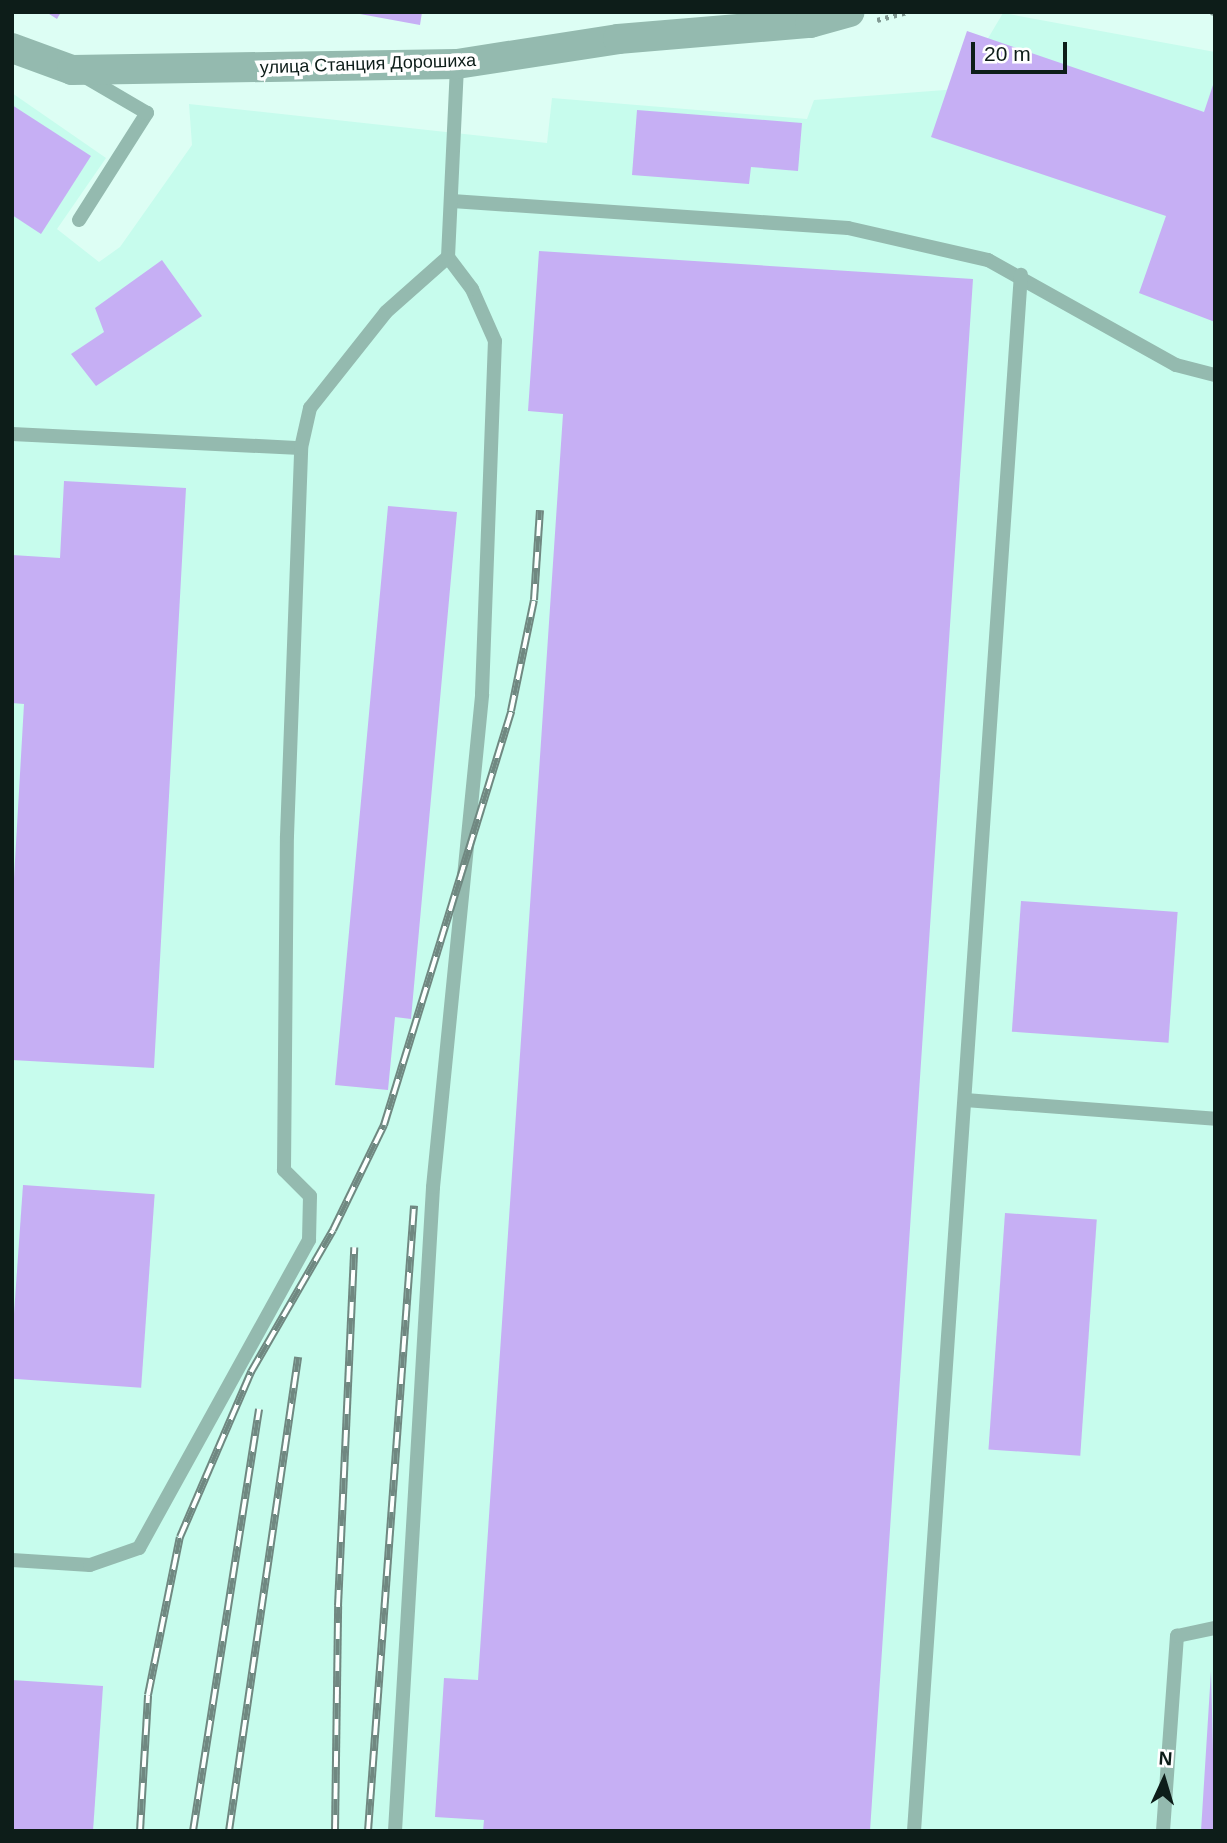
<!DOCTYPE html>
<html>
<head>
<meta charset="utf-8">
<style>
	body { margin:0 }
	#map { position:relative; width:1227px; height:1843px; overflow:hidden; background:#ddfef4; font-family:Helvetica,sans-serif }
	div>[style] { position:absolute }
	.built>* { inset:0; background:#c7fced }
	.building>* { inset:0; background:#c6aff4; transform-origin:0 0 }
	.path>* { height:4.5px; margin-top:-2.25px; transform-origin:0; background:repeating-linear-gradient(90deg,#809992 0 3.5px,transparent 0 8.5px) }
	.service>* { height:14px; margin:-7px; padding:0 7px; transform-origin:7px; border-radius:7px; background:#94baaf }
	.minor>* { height:30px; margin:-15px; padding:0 15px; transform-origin:15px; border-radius:15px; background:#94baaf }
	.rail>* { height:8px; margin-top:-4px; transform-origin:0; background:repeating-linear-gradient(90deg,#fff 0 16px,#708881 0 32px); box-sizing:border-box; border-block:2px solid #708881 }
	span { translate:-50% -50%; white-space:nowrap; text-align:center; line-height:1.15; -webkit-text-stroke:7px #fff; paint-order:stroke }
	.street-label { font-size:18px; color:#0d1d19 }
	.frame { position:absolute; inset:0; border:14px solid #0d1d19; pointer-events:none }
	.north { position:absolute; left:1129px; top:1745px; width:70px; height:70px; -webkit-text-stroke:5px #fff; paint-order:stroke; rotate:4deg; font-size:19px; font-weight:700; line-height:28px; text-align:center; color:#0d1d19 }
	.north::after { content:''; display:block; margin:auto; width:24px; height:32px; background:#0d1d19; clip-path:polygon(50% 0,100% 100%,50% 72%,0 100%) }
	.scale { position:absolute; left:971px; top:42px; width:96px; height:32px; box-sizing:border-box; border:4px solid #0d1d19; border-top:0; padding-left:9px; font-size:21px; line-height:24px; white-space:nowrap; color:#0d1d19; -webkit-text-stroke:5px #fff; paint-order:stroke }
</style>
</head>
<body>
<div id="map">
	<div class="built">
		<i style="clip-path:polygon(1003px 13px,1215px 52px,1215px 1831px,12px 1831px,12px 93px,106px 158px,57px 229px,99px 262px,120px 247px,192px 145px,189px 104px,547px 143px,552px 98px,807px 119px,814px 100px,958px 89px)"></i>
	</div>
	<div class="building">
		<i style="clip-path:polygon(46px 12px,61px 12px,57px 19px)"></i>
		<i style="clip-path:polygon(349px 12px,422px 12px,420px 25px)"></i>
		<i style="clip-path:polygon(967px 31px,1204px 112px,1215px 79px,1215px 322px,1139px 293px,1166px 216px,931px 137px)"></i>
		<i style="clip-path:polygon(12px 105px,91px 156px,41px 234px,12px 215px)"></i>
		<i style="clip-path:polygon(637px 110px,802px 123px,798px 171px,751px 167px,749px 184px,632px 175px)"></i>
		<i style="clip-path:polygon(539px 251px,973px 279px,870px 1831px,483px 1831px,484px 1820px,435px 1817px,444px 1678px,478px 1680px,563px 414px,528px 411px)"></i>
		<i style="clip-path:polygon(162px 260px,202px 316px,96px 386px,71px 354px,104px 332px,95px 308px)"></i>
		<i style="clip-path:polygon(64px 481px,186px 488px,154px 1068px,12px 1060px,12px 913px,24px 704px,12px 703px,12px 555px,60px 558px)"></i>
		<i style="clip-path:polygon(388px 506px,457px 512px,411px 1019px,395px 1017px,388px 1090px,335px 1085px)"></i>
		<i style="left:1021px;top:901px;width:157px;height:131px;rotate:4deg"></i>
		<i style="left:23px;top:1185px;width:132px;height:194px;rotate:4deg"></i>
		<i style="left:1005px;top:1213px;width:92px;height:237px;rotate:4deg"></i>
		<i style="clip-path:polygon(1211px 1671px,1215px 1831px,1201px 1831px)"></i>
		<i style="clip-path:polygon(12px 1680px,103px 1686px,93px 1831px,12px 1831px)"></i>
	</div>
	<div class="path">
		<i style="left:1211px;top:12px;width:4px;rotate:14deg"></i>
		<i style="left:877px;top:20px;width:31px;rotate:-15deg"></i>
	</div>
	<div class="service">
		<i style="left:452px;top:201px;width:397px;rotate:3.9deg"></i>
		<i style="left:848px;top:228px;width:144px;rotate:12.9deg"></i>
		<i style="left:988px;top:260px;width:215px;rotate:29.2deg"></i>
		<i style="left:1176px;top:365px;width:40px;rotate:14.4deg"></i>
		<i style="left:79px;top:220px;width:127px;rotate:-57.6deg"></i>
		<i style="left:147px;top:113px;width:75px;rotate:-149.7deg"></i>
		<i style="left:12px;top:434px;width:289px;rotate:2.8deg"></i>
		<i style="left:965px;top:1100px;width:251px;rotate:4.3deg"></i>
		<i style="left:12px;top:1560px;width:78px;rotate:3.7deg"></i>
		<i style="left:90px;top:1565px;width:52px;rotate:-19.1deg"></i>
		<i style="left:139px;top:1548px;width:352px;rotate:-61.1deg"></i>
		<i style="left:309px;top:1240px;width:44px;rotate:-88.7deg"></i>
		<i style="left:310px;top:1196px;width:37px;rotate:-135deg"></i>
		<i style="left:284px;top:1170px;width:334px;rotate:-89.5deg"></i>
		<i style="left:287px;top:836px;width:388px;rotate:-87.9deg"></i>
		<i style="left:301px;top:448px;width:41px;rotate:-77.3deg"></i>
		<i style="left:310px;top:408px;width:122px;rotate:-51.6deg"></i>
		<i style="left:386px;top:312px;width:83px;rotate:-41.6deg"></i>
		<i style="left:448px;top:257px;width:193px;rotate:-87.3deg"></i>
		<i style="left:395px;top:1831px;width:645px;rotate:-86.62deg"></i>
		<i style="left:433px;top:1187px;width:495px;rotate:-84.3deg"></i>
		<i style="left:482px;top:694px;width:353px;rotate:-87.9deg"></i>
		<i style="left:495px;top:341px;width:57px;rotate:-113.9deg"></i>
		<i style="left:472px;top:289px;width:40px;rotate:-127deg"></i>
		<i style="left:914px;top:1831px;width:1560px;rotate:-86.07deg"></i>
		<i style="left:1163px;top:1831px;width:196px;rotate:-85.9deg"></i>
		<i style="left:1177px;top:1636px;width:39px;rotate:-12deg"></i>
	</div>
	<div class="minor">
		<i style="left:12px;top:48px;width:64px;rotate:20.1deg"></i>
		<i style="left:72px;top:70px;width:385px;rotate:-0.9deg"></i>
		<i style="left:457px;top:64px;width:163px;rotate:-8.8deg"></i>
		<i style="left:618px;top:39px;width:193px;rotate:-4.8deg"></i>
		<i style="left:810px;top:23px;width:41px;rotate:-15.4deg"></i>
	</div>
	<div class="rail">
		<i style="left:140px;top:1831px;width:136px;rotate:-86.6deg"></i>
		<i style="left:148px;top:1695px;width:161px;rotate:-78.6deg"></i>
		<i style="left:180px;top:1537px;width:180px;rotate:-66.7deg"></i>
		<i style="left:251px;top:1372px;width:164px;rotate:-60deg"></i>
		<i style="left:333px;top:1230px;width:117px;rotate:-64.1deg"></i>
		<i style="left:384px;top:1125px;width:433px;rotate:-72.9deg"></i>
		<i style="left:511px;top:711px;width:113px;rotate:-78.3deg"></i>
		<i style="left:534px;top:600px;width:90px;rotate:-86.2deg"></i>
		<i style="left:193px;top:1831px;width:427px;rotate:-81.1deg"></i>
		<i style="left:229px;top:1831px;width:479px;rotate:-81.7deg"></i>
		<i style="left:335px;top:1831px;width:225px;rotate:-89.2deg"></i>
		<i style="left:338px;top:1606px;width:359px;rotate:-87.4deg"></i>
		<i style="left:368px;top:1831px;width:627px;rotate:-85.79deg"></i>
	</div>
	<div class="street-label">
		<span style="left:368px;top:64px;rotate:-2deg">улица Станция Дорошиха</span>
	</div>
	<div class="frame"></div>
	<div class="north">N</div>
	<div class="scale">20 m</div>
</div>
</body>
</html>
